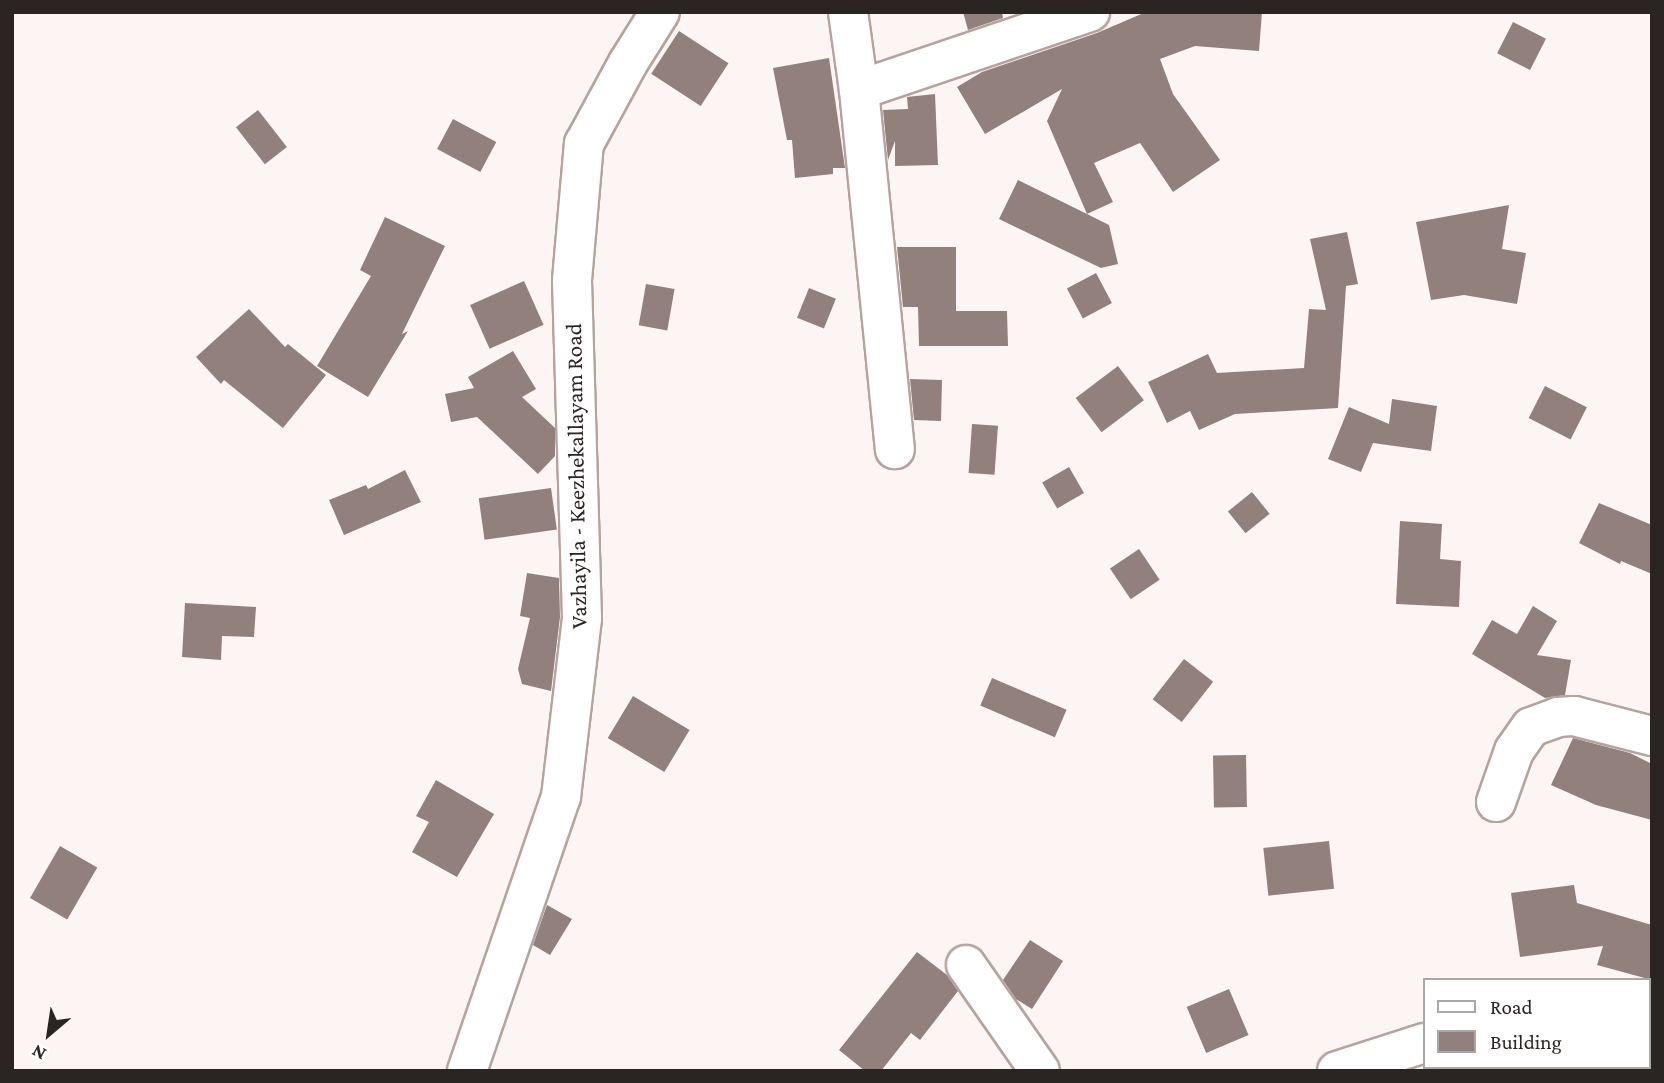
<!DOCTYPE html>
<html>
<head>
<meta charset="utf-8">
<style>
	body { margin:0 }
	#map { position:relative; width:1664px; height:1083px; overflow:hidden; background:#fdf5f3; font-family:"Crimson Pro",serif }
	div>[style] { position:absolute }
	.building>* { inset:0; background:#91807c; transform-origin:0 0 }
	.roads { filter:drop-shadow(2px 0 #b5a39e) drop-shadow(-2px 0 #b5a39e) drop-shadow(0 2px #b5a39e) drop-shadow(0 -2px #b5a39e) }
	.street>* { height:38px; margin:-19px; padding:0 19px; transform-origin:19px; border-radius:19px; background:#fff }
	.secondary>* { height:38px; margin:-19px; padding:0 19px; transform-origin:19px; border-radius:19px; background:#fff }
	span { translate:-50% -50%; white-space:nowrap; text-align:center; line-height:1.15; -webkit-text-stroke:6px #fff; paint-order:stroke }
	.street-label { font-size:23px; color:#2a2422 }
	.frame { position:absolute; inset:0; border:14px solid #2a2422; pointer-events:none }
	.legend { position:absolute; left:1423px; top:978px; width:228px; height:91px; box-sizing:border-box; background:#fff; border:2px solid #aaa7a7; margin:0; padding:9px 12px; list-style:none; font-size:21px; color:#2a2422 }
	.legend li { display:flex; align-items:center; gap:14px; height:35px }
	.legend b { width:35px; border:2px solid #aaa7a7 }
	.north { position:absolute; left:14px; top:999px; width:70px; height:70px; -webkit-text-stroke:5px #fff; paint-order:stroke; rotate:209deg; font-size:19px; font-weight:700; line-height:28px; text-align:center; color:#2a2422 }
	.north::after { content:''; display:block; margin:auto; width:24px; height:32px; background:#2a2422; clip-path:polygon(50% 0,100% 100%,50% 72%,0 100%) }
</style>
</head>
<body>
<div id="map">
	<div class="building">
		<i style="clip-path:polygon(963px 12px,1002px 12px,1003px 18px,968px 30px)"></i>
		<i style="clip-path:polygon(1146px 12px,1262px 12px,1259px 51px,1195px 46px,1160px 59px,1173px 94px,1220px 160px,1173px 192px,1140px 143px,1094px 163px,1113px 202px,1087px 214px,1109px 225px,1118px 264px,1101px 268px,999px 219px,1018px 180px,1087px 214px,1047px 121px,1062px 89px,985px 134px,957px 87px,982px 72px,1097px 33px)"></i>
		<i style="left:1513px;top:22px;width:37px;height:35px;rotate:27deg"></i>
		<i style="left:679px;top:31px;width:59px;height:51px;rotate:33deg"></i>
		<i style="clip-path:polygon(829px 58px,845px 168px,833px 168px,833px 174px,795px 178px,792px 140px,787px 140px,773px 68px)"></i>
		<i style="clip-path:polygon(935px 94px,938px 165px,895px 166px,895px 141px,888px 160px,883px 110px,908px 109px,907px 97px)"></i>
		<i style="left:258px;top:110px;width:47px;height:28px;rotate:52deg"></i>
		<i style="left:453px;top:119px;width:49px;height:34px;rotate:28deg"></i>
		<i style="clip-path:polygon(1509px 205px,1502px 249px,1526px 253px,1517px 304px,1464px 295px,1431px 300px,1416px 222px)"></i>
		<i style="clip-path:polygon(385px 217px,445px 246px,402px 334px,408px 331px,368px 397px,317px 366px,371px 276px,360px 270px)"></i>
		<i style="clip-path:polygon(1347px 232px,1358px 284px,1346px 286px,1338px 408px,1235px 414px,1199px 430px,1190px 411px,1167px 423px,1148px 382px,1208px 354px,1217px 373px,1304px 368px,1309px 309px,1326px 310px,1310px 239px)"></i>
		<i style="clip-path:polygon(897px 247px,956px 247px,956px 311px,1007px 311px,1008px 346px,919px 346px,918px 307px,903px 307px)"></i>
		<i style="left:1096px;top:273px;width:34px;height:33px;rotate:62deg"></i>
		<i style="left:524px;top:281px;width:48px;height:59px;rotate:66deg"></i>
		<i style="left:646px;top:284px;width:29px;height:42px;rotate:10deg"></i>
		<i style="left:809px;top:288px;width:29px;height:32px;rotate:22deg"></i>
		<i style="clip-path:polygon(249px 309px,285px 347px,288px 344px,326px 375px,283px 428px,224px 380px,221px 384px,196px 357px)"></i>
		<i style="clip-path:polygon(513px 351px,536px 389px,522px 397px,555px 428px,555px 456px,538px 474px,477px 417px,451px 422px,445px 394px,474px 388px,468px 377px)"></i>
		<i style="left:1118px;top:366px;width:43px;height:53px;rotate:53deg"></i>
		<i style="clip-path:polygon(910px 379px,942px 380px,941px 421px,914px 420px)"></i>
		<i style="left:1545px;top:386px;width:47px;height:36px;rotate:27deg"></i>
		<i style="clip-path:polygon(1392px 399px,1437px 406px,1431px 451px,1373px 443px,1361px 472px,1328px 459px,1349px 407px,1389px 424px)"></i>
		<i style="left:972px;top:424px;width:26px;height:49px;rotate:4deg"></i>
		<i style="left:1069px;top:467px;width:30px;height:31px;rotate:60deg"></i>
		<i style="clip-path:polygon(405px 470px,421px 502px,344px 535px,329px 500px,366px 485px,368px 489px)"></i>
		<i style="left:551px;top:488px;width:42px;height:73px;rotate:82deg"></i>
		<i style="left:1252px;top:492px;width:28px;height:31px;rotate:51deg"></i>
		<i style="clip-path:polygon(1599px 503px,1652px 525px,1652px 574px,1621px 561px,1620px 564px,1579px 543px)"></i>
		<i style="clip-path:polygon(1400px 521px,1442px 524px,1440px 559px,1461px 561px,1459px 607px,1396px 604px)"></i>
		<i style="left:1139px;top:549px;width:37px;height:35px;rotate:56deg"></i>
		<i style="clip-path:polygon(527px 573px,559px 578px,560px 617px,551px 691px,522px 684px,518px 669px,530px 618px,520px 616px)"></i>
		<i style="clip-path:polygon(185px 603px,256px 607px,254px 637px,222px 636px,221px 660px,182px 657px)"></i>
		<i style="clip-path:polygon(1533px 606px,1557px 621px,1537px 655px,1571px 660px,1565px 695px,1545px 698px,1472px 654px,1492px 620px,1517px 634px)"></i>
		<i style="left:1184px;top:659px;width:37px;height:51px;rotate:38deg"></i>
		<i style="left:992px;top:678px;width:81px;height:30px;rotate:23deg"></i>
		<i style="left:633px;top:696px;width:66px;height:49px;rotate:31deg"></i>
		<i style="clip-path:polygon(1573px 738px,1630px 753px,1652px 764px,1652px 820px,1596px 805px,1551px 785px)"></i>
		<i style="left:1246px;top:755px;width:52px;height:33px;rotate:89deg"></i>
		<i style="clip-path:polygon(436px 780px,494px 814px,457px 877px,412px 852px,429px 822px,416px 816px)"></i>
		<i style="left:1329px;top:841px;width:48px;height:66px;rotate:84deg"></i>
		<i style="left:60px;top:846px;width:43px;height:60px;rotate:30deg"></i>
		<i style="clip-path:polygon(1574px 885px,1577px 903px,1652px 925px,1652px 980px,1597px 965px,1603px 946px,1520px 957px,1511px 893px)"></i>
		<i style="clip-path:polygon(547px 905px,572px 919px,550px 955px,533px 945px)"></i>
		<i style="clip-path:polygon(1030px 940px,1063px 961px,1032px 1009px,1016px 999px,1003px 980px)"></i>
		<i style="clip-path:polygon(917px 952px,947px 975px,958px 991px,920px 1040px,911px 1033px,881px 1071px,865px 1071px,839px 1050px)"></i>
		<i style="left:1229px;top:989px;width:50px;height:46px;rotate:67deg"></i>
	</div>
	<div class="roads">
		<div class="street">
			<i style="left:848px;top:12px;width:79px;rotate:82deg"></i>
			<i style="left:859px;top:90px;width:361px;rotate:84.3deg"></i>
			<i style="left:859px;top:90px;width:244px;rotate:-18.7deg"></i>
			<i style="left:1496px;top:802px;width:54px;rotate:-70.6deg"></i>
			<i style="left:1514px;top:751px;width:29px;rotate:-55deg"></i>
			<i style="left:1531px;top:727px;width:29px;rotate:-20deg"></i>
			<i style="left:1558px;top:717px;width:16px;rotate:-4deg"></i>
			<i style="left:1574px;top:716px;width:81px;rotate:14.4deg"></i>
			<i style="left:966px;top:965px;width:129px;rotate:55.1deg"></i>
			<i style="left:1648px;top:1001px;width:4px;rotate:27deg"></i>
			<i style="left:1337px;top:1071px;width:91px;rotate:-17.8deg"></i>
		</div>
		<div class="secondary">
			<i style="left:467px;top:1071px;width:290px;rotate:-71.1deg"></i>
			<i style="left:561px;top:797px;width:180px;rotate:-83.3deg"></i>
			<i style="left:582px;top:618px;width:338px;rotate:-91.7deg"></i>
			<i style="left:572px;top:280px;width:137px;rotate:-85deg"></i>
			<i style="left:584px;top:144px;width:92px;rotate:-61.5deg"></i>
			<i style="left:628px;top:63px;width:60px;rotate:-57.9deg"></i>
		</div>
	</div>
	<div class="street-label">
		<span style="left:576px;top:476px;rotate:-91deg">Vazhayila - Keezhekallayam Road</span>
	</div>
	<div class="frame"></div>
	<ul class="legend">
	<li><b style="height:9px;background:#fff"></b>Road</li>
	<li><b style="height:19px;background:#91807c"></b>Building</li>
	</ul>
	<div class="north">N</div>
</div>
</body>
</html>
